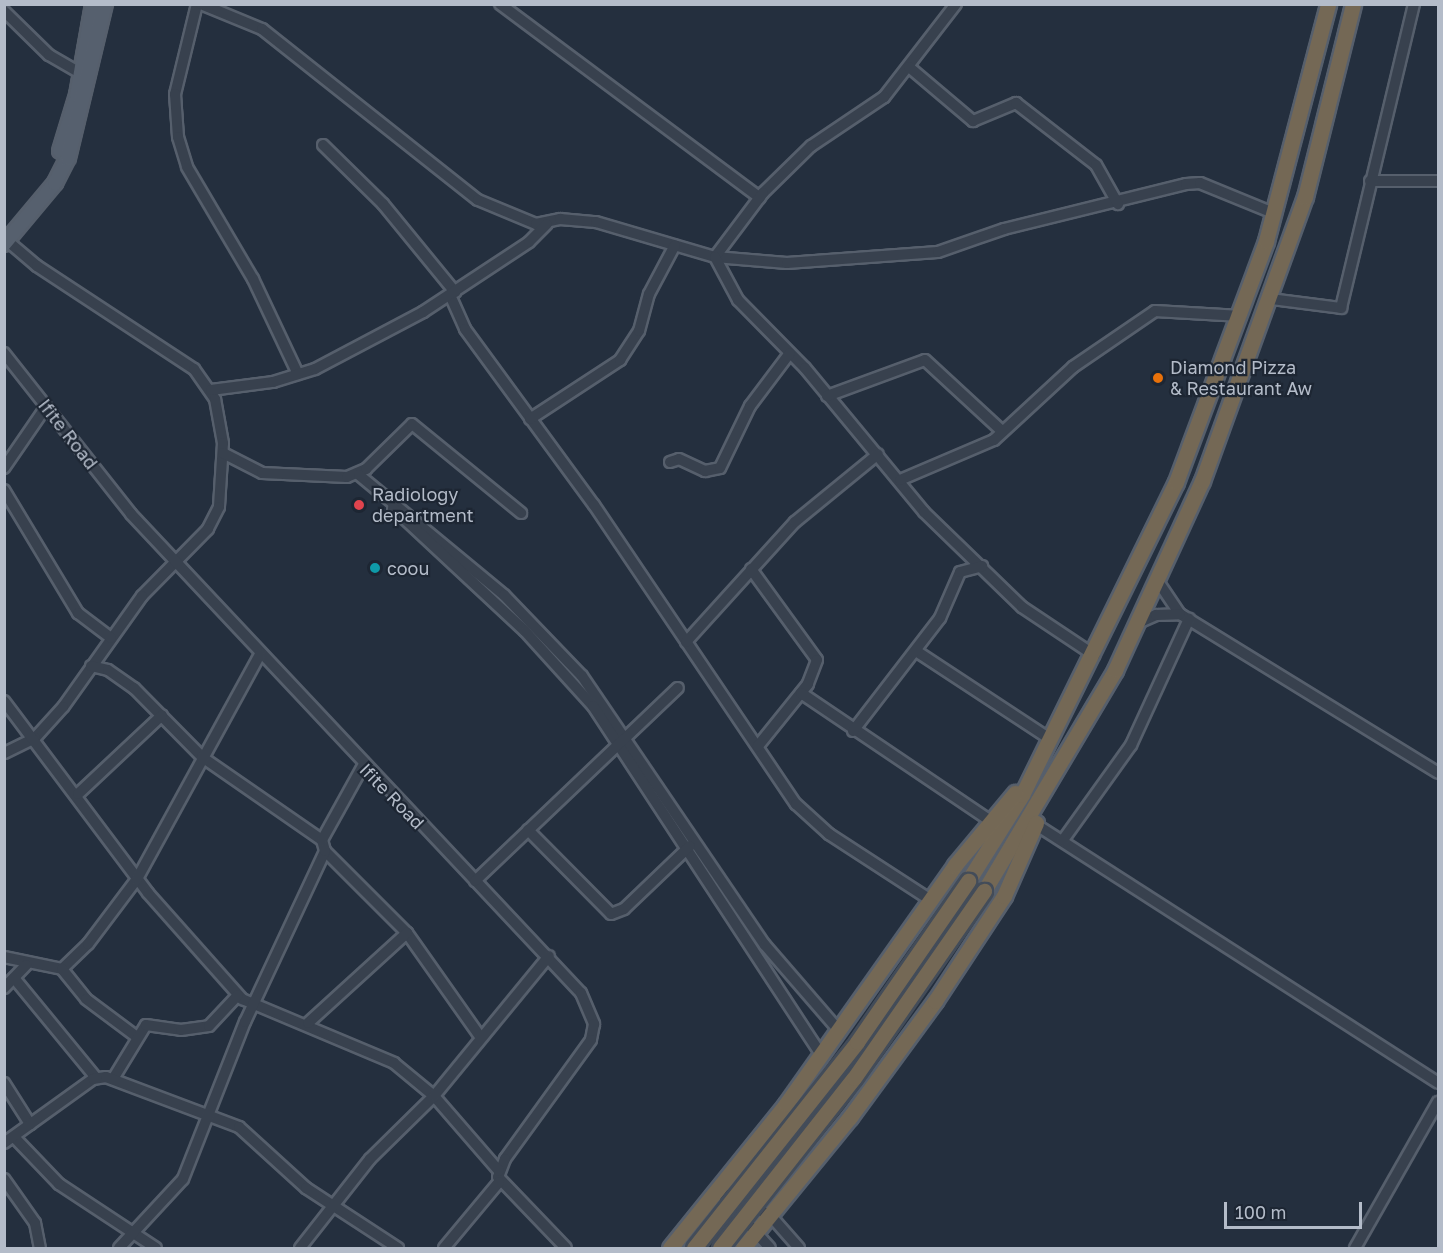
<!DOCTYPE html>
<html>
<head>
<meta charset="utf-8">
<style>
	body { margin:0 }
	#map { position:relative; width:1443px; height:1253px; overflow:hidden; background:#242f3e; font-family:"Golos Text",sans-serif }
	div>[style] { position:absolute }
	.roads { filter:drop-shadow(2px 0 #565f6c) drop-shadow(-2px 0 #565f6c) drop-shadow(0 2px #565f6c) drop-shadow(0 -2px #565f6c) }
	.minor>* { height:10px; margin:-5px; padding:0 5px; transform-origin:5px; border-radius:5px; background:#38414e }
	.major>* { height:14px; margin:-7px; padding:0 7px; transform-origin:7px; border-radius:7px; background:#56606e }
	.highway>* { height:15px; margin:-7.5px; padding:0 7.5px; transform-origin:7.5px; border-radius:7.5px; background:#746855 }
	.bridges { filter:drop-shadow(2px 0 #434c59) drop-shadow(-2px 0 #434c59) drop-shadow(0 2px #434c59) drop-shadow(0 -2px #434c59) }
	.highway-bridge>* { height:15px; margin:-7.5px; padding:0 7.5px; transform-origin:7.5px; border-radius:7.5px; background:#746855 }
	.dots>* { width:16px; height:16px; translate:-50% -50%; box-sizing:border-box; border:3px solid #1d2633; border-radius:50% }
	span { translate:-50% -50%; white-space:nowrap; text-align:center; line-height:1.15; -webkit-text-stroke:4.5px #1d2633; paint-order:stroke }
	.poi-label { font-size:18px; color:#b4bcc9 }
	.left { translate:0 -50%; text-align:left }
	.street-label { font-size:18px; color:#b4bcc9 }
	.frame { position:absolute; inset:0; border:6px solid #b4bcc9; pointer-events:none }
	.scale { position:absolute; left:1224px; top:1202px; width:138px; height:27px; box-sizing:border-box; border:3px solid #b4bcc9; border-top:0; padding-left:8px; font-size:18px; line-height:21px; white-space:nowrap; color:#b4bcc9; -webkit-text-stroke:4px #1d2633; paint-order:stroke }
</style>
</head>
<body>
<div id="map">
	<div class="roads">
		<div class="minor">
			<i style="left:197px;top:4px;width:93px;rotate:103.7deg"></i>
			<i style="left:175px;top:94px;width:43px;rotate:86deg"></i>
			<i style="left:178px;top:137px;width:31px;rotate:73deg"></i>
			<i style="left:187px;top:167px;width:130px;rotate:59.5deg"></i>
			<i style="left:253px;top:279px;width:105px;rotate:64.7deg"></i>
			<i style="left:201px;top:4px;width:66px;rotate:22.3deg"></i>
			<i style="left:262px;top:29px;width:275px;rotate:38.4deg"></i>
			<i style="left:478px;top:200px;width:63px;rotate:22.5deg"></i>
			<i style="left:536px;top:224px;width:25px;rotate:-12deg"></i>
			<i style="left:560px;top:219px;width:36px;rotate:5deg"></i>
			<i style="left:596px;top:222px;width:124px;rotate:16.4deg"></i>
			<i style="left:715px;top:257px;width:72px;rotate:4.8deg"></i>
			<i style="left:787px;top:263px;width:151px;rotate:-4.2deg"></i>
			<i style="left:938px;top:252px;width:70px;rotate:-19.2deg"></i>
			<i style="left:1004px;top:229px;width:187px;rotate:-13.9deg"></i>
			<i style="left:1186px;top:184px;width:14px;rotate:-4deg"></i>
			<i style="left:1200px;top:183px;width:79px;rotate:22.3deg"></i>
			<i style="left:500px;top:4px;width:324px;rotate:36.7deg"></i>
			<i style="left:956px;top:4px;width:118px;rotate:127.7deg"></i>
			<i style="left:884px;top:97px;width:88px;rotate:146.1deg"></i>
			<i style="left:811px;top:146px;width:67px;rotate:135.6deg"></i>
			<i style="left:763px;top:193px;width:80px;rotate:126.9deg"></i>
			<i style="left:715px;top:257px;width:49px;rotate:61.9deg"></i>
			<i style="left:738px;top:300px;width:95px;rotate:45.4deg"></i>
			<i style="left:805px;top:368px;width:187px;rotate:50.4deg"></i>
			<i style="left:924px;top:512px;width:136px;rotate:44.1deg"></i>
			<i style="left:1022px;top:607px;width:87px;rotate:33.7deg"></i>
			<i style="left:4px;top:11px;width:63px;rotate:44.4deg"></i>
			<i style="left:49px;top:55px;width:36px;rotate:30deg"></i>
			<i style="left:909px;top:67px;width:84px;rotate:40.2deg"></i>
			<i style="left:973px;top:121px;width:47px;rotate:-22.7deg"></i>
			<i style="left:1016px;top:103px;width:101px;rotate:37.8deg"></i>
			<i style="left:1096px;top:165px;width:45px;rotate:60.6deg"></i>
			<i style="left:323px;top:145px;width:84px;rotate:44.5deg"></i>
			<i style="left:383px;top:204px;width:114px;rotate:50.7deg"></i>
			<i style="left:1370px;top:181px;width:68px"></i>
			<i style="left:4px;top:238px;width:43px;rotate:40.3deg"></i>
			<i style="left:37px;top:266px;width:188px;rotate:33.3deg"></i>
			<i style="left:194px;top:369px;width:37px;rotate:55deg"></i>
			<i style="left:215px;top:399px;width:45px;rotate:79.7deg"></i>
			<i style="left:223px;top:443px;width:64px;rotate:93.6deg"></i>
			<i style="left:219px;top:507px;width:25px;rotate:117deg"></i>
			<i style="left:208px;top:529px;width:94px;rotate:134.6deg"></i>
			<i style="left:142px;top:596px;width:136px;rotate:125.4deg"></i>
			<i style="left:63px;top:707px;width:42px;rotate:132.1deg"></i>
			<i style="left:35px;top:738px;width:34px;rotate:154deg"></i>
			<i style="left:450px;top:295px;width:37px;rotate:66deg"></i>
			<i style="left:465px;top:329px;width:218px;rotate:53.8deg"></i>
			<i style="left:594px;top:505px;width:361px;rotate:56deg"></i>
			<i style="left:796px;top:804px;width:45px;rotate:42.3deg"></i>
			<i style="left:829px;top:834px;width:123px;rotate:33deg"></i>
			<i style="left:1271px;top:299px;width:71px;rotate:7.3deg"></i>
			<i style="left:1341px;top:308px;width:313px;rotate:-76.5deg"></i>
			<i style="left:4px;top:353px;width:205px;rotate:51.7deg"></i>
			<i style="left:131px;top:514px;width:657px;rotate:46.79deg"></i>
			<i style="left:581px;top:993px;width:34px;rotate:67deg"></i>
			<i style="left:594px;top:1024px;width:16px;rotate:101deg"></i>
			<i style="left:591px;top:1040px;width:147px;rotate:125.9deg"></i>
			<i style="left:505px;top:1159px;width:19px;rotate:111deg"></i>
			<i style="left:498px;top:1177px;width:98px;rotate:46.2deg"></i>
			<i style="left:211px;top:390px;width:63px;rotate:-7.4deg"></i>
			<i style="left:273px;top:382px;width:44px;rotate:-17.2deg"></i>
			<i style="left:315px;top:369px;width:122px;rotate:-27.8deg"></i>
			<i style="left:423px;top:312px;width:127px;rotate:-33.4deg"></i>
			<i style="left:529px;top:242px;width:25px;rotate:-45deg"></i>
			<i style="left:827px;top:396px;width:104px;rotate:-20.2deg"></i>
			<i style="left:925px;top:360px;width:105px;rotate:42.7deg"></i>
			<i style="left:530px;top:419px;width:108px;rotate:-33.2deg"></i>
			<i style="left:620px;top:360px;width:35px;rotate:-57deg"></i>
			<i style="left:639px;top:331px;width:38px;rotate:-75deg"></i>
			<i style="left:649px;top:294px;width:55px;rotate:-62deg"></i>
			<i style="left:223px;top:453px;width:44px;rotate:27.1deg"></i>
			<i style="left:262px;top:473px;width:85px;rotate:2.7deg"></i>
			<i style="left:347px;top:477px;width:21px;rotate:-23deg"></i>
			<i style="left:366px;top:469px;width:64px;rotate:-44.4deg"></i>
			<i style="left:412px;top:424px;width:141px;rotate:39.2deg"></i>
			<i style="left:670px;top:462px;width:9px;rotate:-18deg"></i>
			<i style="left:679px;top:459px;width:29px;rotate:25deg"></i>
			<i style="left:705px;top:471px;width:15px;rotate:-11deg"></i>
			<i style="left:720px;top:468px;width:69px;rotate:-64.2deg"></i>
			<i style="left:750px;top:406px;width:66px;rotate:-53deg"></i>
			<i style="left:4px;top:468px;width:74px;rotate:-55.5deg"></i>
			<i style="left:359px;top:475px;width:188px;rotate:39.6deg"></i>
			<i style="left:504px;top:595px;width:112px;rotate:46.1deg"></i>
			<i style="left:582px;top:676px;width:325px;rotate:55.8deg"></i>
			<i style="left:765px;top:945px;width:115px;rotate:49.2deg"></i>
			<i style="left:900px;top:480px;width:102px;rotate:-23.1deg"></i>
			<i style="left:994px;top:440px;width:108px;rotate:-42.7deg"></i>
			<i style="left:1073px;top:367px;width:99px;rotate:-34.3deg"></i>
			<i style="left:1155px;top:311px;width:86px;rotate:3.3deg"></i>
			<i style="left:4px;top:490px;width:144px;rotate:59deg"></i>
			<i style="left:78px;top:613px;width:41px;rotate:37.1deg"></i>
			<i style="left:393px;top:508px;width:180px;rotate:43deg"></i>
			<i style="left:525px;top:631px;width:101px;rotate:47.8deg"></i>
			<i style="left:593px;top:706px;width:418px;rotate:56.8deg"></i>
			<i style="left:751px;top:569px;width:112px;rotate:54deg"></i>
			<i style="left:817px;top:660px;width:26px;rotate:111deg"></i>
			<i style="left:808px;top:684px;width:80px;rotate:128.9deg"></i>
			<i style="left:1159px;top:583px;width:37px;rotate:56deg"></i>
			<i style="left:1180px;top:614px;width:303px;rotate:31.6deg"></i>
			<i style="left:1138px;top:623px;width:20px;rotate:-24deg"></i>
			<i style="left:1156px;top:615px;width:24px;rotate:-2deg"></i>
			<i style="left:686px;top:642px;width:162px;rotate:-47.8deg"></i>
			<i style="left:795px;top:522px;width:107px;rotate:-39.3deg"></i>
			<i style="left:916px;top:651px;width:160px;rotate:33.3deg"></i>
			<i style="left:91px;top:666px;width:17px;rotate:13deg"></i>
			<i style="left:108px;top:670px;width:32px;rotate:35deg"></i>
			<i style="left:134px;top:688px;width:97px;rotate:45.4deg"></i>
			<i style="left:202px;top:757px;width:146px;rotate:34.7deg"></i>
			<i style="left:801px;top:693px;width:229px;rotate:34deg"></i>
			<i style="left:4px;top:701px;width:240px;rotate:53.1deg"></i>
			<i style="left:148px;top:893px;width:142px;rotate:48.4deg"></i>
			<i style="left:242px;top:999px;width:165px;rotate:22.8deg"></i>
			<i style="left:394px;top:1063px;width:52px;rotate:39.5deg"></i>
			<i style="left:434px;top:1096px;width:99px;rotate:49.1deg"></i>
			<i style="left:853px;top:731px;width:143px;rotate:-52.4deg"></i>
			<i style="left:940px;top:618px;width:50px;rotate:-66.5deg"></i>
			<i style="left:960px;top:572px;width:23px;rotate:-15deg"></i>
			<i style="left:78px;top:794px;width:115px;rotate:-43.2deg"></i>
			<i style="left:1035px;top:824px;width:479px;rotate:32.7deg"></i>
			<i style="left:528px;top:830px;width:118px;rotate:45.3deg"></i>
			<i style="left:611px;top:914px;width:14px;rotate:-21deg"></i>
			<i style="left:624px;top:909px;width:91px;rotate:-43.7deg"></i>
			<i style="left:1063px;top:840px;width:117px;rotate:-54.4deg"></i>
			<i style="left:1131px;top:745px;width:139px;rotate:-65.3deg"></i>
			<i style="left:325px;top:851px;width:116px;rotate:45deg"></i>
			<i style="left:407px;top:933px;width:125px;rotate:54.8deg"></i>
			<i style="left:475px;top:881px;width:280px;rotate:-43.6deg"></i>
			<i style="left:4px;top:957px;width:59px;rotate:11.7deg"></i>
			<i style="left:62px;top:969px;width:36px;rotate:-44deg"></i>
			<i style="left:88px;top:944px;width:81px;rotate:-53deg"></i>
			<i style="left:137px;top:879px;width:256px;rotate:-61.3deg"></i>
			<i style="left:62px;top:969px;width:38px;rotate:51deg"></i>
			<i style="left:86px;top:999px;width:64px;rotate:36.7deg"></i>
			<i style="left:14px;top:978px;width:129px;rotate:50.6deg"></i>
			<i style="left:4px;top:988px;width:32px;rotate:-46deg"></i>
			<i style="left:308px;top:1023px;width:134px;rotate:-42.3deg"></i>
			<i style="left:113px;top:1079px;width:63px;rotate:-58.6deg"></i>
			<i style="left:146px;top:1025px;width:35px;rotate:8deg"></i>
			<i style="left:181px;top:1030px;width:28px;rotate:-8deg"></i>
			<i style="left:209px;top:1026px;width:42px;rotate:-46.9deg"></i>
			<i style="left:4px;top:1083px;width:49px;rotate:57.6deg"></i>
			<i style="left:14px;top:1137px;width:65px;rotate:46.2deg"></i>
			<i style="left:59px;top:1184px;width:116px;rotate:33.4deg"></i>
			<i style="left:4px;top:1143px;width:110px;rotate:-35.7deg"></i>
			<i style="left:93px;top:1079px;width:13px;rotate:-9deg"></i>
			<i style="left:106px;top:1077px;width:142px;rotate:20.6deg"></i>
			<i style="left:239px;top:1127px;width:91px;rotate:42.3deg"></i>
			<i style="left:306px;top:1188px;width:110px;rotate:33.1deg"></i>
			<i style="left:4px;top:1179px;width:54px;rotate:54.8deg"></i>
			<i style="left:35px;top:1223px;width:25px;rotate:79deg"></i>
			<i style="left:716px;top:1190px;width:60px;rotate:24.8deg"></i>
			<i style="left:770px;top:1215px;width:44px;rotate:48.7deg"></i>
			<i style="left:725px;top:1198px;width:67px;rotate:48deg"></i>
			<i style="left:119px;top:1248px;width:94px;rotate:-47.2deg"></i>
			<i style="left:183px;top:1179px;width:169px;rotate:-68.5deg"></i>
			<i style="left:245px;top:1022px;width:189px;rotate:-64.9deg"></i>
			<i style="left:325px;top:851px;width:11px;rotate:-105deg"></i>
			<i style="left:322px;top:840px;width:85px;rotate:-61deg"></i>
			<i style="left:300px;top:1248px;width:113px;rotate:-51.8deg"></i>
			<i style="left:370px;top:1159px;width:90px;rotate:-44.5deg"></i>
			<i style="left:434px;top:1096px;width:181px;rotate:-50.6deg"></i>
			<i style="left:444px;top:1248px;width:86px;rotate:-50.2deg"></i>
			<i style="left:1355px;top:1248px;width:168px;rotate:-60.4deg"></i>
		</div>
		<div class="major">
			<i style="left:60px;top:151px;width:59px;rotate:-73.1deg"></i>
			<i style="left:77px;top:95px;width:92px;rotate:-80deg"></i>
			<i style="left:4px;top:244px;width:80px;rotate:-50.1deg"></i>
			<i style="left:55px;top:183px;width:28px;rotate:-63deg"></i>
			<i style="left:68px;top:158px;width:158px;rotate:-76.5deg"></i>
		</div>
		<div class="highway">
			<i style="left:968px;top:881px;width:102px;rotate:-57.9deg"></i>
			<i style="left:1022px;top:795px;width:349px;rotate:-63.8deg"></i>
			<i style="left:1176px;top:482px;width:257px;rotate:-69.5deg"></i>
			<i style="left:1266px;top:241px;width:245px;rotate:-75.3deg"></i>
			<i style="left:984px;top:891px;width:257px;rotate:-59.3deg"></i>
			<i style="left:1115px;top:670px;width:208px;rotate:-65.3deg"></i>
			<i style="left:1202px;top:481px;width:302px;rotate:-70.1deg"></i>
			<i style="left:1305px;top:197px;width:199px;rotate:-76deg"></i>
			<i style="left:670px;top:1248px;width:185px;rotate:-51.1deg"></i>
			<i style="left:786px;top:1104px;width:293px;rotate:-54.7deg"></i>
			<i style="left:955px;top:865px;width:94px;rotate:-50.2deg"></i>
			<i style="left:743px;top:1248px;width:169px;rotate:-50.8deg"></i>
			<i style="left:850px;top:1117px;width:144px;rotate:-53.8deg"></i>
			<i style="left:935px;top:1001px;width:126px;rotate:-56.7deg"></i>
			<i style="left:1004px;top:896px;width:80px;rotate:-66.3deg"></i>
		</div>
	</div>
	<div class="bridges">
		<div class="highway-bridge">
			<i style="left:694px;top:1248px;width:263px;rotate:-51.6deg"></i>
			<i style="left:857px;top:1042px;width:196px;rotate:-55.4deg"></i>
			<i style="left:720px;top:1248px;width:216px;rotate:-51.8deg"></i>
			<i style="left:854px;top:1078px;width:228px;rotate:-55.2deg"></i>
		</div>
	</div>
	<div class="dots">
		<i style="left:1158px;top:378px;background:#e8710a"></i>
		<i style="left:359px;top:505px;background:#e0444e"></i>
		<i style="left:375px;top:568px;background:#0f9aa8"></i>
	</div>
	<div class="poi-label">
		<span class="left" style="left:1170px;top:378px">Diamond Pizza<br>&amp; Restaurant Aw</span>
		<span class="left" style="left:372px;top:505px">Radiology<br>department</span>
		<span class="left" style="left:387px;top:568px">coou</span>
	</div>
	<div class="street-label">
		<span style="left:68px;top:434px;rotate:52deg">Ifite Road</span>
		<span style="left:392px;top:796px;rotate:46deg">Ifite Road</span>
	</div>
	<div class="frame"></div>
	<div class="scale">100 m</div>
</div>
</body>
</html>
